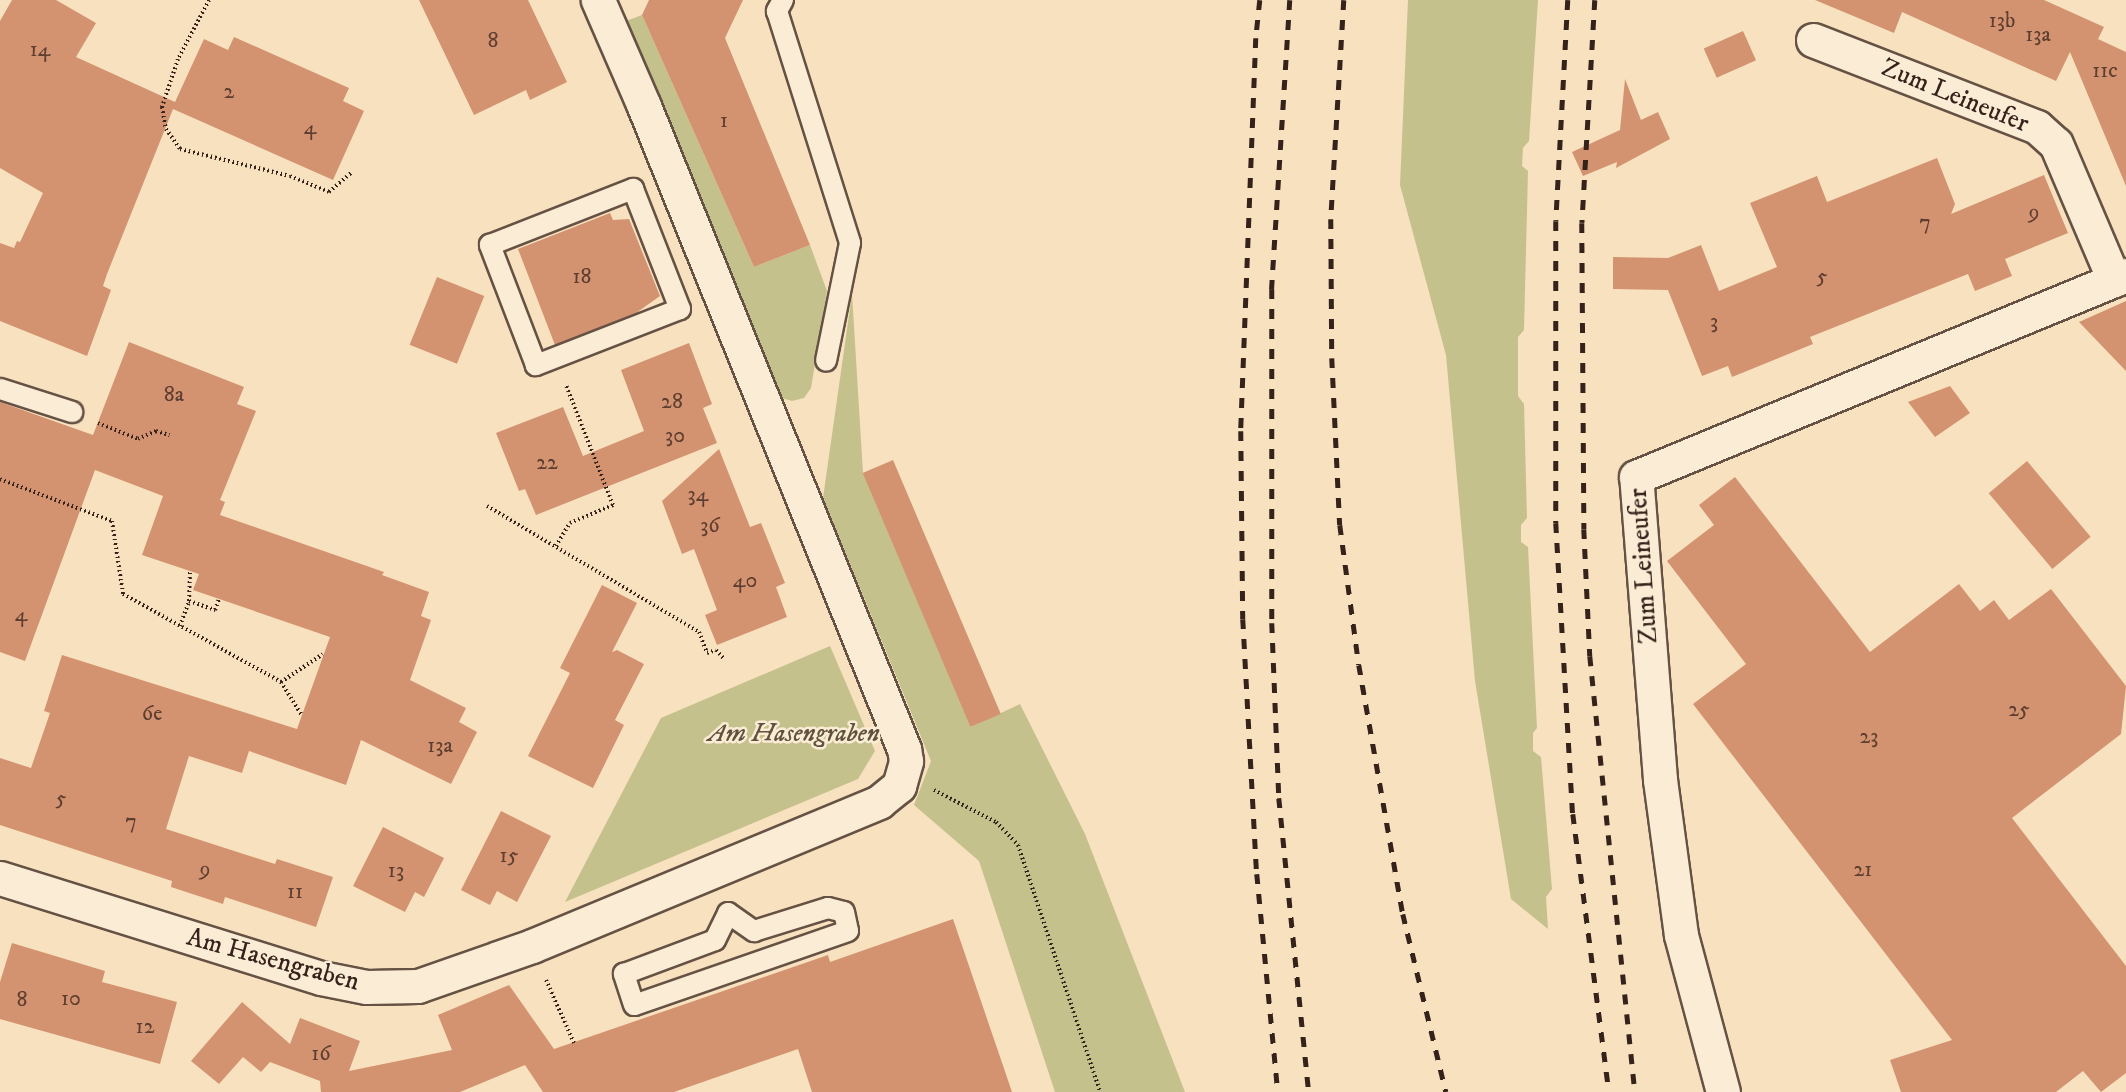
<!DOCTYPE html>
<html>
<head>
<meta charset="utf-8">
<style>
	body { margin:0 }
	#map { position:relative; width:2126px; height:1092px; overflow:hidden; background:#f8e1bf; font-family:"IM FELL DW Pica",serif }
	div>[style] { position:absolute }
	.green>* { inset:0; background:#c5c18d }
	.building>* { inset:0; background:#d49370; transform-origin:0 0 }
	.path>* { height:4px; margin-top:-2px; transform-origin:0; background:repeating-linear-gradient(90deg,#35221b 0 1.5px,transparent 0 4.5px) }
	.roads { filter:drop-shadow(2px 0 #665244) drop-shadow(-2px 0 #665244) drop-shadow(0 2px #665244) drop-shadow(0 -2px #665244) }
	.service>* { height:20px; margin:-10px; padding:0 10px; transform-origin:10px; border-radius:10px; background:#faecd5 }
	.minor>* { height:33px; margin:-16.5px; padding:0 16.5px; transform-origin:16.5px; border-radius:16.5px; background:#faecd5 }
	.rail>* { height:4.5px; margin-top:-2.25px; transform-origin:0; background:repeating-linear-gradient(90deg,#35221b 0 10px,transparent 0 20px) }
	span { translate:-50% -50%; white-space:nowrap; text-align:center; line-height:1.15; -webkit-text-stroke:5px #faecd5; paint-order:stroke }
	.number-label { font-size:22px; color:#5d3e30 }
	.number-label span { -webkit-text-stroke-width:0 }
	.street-label { font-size:26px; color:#35221b }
	.park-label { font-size:26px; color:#60523d; font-style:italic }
</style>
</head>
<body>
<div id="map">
	<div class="green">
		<i style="clip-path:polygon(1408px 0,1538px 0,1529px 141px,1523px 148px,1522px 166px,1528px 171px,1524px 330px,1518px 337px,1518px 396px,1524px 404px,1527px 518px,1521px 525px,1521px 542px,1528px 547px,1537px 728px,1533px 733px,1533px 751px,1541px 757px,1552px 889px,1546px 897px,1548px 929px,1511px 899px,1475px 681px,1446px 355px,1400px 185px)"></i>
		<i style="clip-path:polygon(642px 15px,754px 267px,810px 245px,827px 291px,811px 388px,804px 398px,792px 401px,782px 398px,770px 372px,626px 21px)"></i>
		<i style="clip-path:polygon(852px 294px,863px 473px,971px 727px,1020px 704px,1085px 834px,1185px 1092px,1055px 1092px,979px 861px,914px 805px,931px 761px,823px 498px)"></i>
		<i style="clip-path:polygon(830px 646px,875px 751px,858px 779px,565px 902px,661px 718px)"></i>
	</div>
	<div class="building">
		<i style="clip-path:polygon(12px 0,56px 0,96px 23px,76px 57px,175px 102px,204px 39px,228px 50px,234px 37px,349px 88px,343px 101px,364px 111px,333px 180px,173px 109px,107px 274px,103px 286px,111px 290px,87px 356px,0 321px,0 243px,14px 248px,17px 241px,20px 242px,43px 193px,0 168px,0 21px)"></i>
		<i style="clip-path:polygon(419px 0,528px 0,567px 82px,530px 100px,526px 90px,474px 115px)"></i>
		<i style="clip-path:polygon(649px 0,743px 0,725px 38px,810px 245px,754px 267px,642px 15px)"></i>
		<i style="clip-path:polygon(1815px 0,2044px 0,2104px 27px,2098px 39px,2126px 52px,2126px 186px,2070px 52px,2056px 81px,1902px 12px,1894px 33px)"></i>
		<i style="left:1743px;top:31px;width:32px;height:43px;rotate:66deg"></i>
		<i style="clip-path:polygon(1625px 79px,1641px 120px,1658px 112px,1670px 139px,1616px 168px,1617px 162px,1583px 176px,1572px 152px,1620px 130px)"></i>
		<i style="clip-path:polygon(1937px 158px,1955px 204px,1951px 214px,2044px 175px,2068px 233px,2005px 259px,2012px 276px,1975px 291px,1968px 274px,1810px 337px,1813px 344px,1732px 377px,1728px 366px,1702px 376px,1668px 290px,1613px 289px,1613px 257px,1668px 258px,1701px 245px,1719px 291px,1777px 267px,1750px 203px,1817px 176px,1827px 202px)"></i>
		<i style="clip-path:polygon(610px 213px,613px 220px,629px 219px,660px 296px,636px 313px,555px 345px,518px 249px)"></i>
		<i style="left:437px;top:277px;width:51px;height:73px;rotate:22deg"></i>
		<i style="clip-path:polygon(2126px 301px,2126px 371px,2079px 322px)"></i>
		<i style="clip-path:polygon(129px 342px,244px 387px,237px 404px,256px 411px,220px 500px,225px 502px,220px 515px,384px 572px,382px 575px,429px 592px,421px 616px,431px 620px,410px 680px,466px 708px,459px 722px,477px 732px,451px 784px,361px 740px,346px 785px,249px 751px,242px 773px,189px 756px,166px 829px,275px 864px,277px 859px,333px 877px,316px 927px,225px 897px,223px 904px,171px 887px,172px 881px,0 825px,0 758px,31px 768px,50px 713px,44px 711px,62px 655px,297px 729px,330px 637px,193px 590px,199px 574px,142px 555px,163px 496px,95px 470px,25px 661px,0 652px,0 402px,93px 435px)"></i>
		<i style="clip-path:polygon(689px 343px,712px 404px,703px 408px,717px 443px,536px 515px,525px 489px,519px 491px,496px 433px,563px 407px,583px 456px,644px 431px,621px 370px)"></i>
		<i style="clip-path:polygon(1950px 386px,1970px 413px,1935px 437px,1908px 402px)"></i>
		<i style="clip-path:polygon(719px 449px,750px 527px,761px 523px,785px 583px,776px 587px,787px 617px,717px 645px,705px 615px,717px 610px,694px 549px,682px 554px,662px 501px)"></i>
		<i style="left:893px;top:460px;width:276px;height:33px;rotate:67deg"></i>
		<i style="left:2027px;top:461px;width:99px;height:50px;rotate:50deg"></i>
		<i style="clip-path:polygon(1735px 477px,1870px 652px,1959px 584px,1980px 611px,1994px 600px,2009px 620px,2051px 589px,2126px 686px,2121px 734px,2012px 818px,2126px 966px,2126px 1073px,2101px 1092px,2083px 1071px,2056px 1092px,1901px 1092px,1890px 1060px,1952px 1040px,1693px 704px,1746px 664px,1667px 561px,1714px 525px,1699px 505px)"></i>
		<i style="clip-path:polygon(602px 585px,637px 603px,612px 652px,617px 650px,644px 664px,615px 720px,624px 725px,593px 788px,528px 756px,570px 673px,560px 668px)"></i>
		<i style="clip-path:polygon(501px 811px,551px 836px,517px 902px,497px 891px,490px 905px,461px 890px)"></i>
		<i style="clip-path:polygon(383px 827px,444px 858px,424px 897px,415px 892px,405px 912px,353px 886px)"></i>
		<i style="clip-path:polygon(953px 919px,1012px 1092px,812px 1092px,798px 1049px,674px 1092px,543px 1092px,525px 1065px,460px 1092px,321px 1092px,320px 1081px,270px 1062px,261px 1072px,243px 1057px,219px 1084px,191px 1061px,242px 1002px,290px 1044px,300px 1018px,360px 1041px,349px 1071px,452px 1050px,438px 1015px,509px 985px,554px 1049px,828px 955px,830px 962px)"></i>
		<i style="clip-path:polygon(12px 943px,105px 971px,102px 982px,177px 1002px,160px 1064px,0 1019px,0 982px)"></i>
	</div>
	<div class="path">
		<i style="left:209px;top:0;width:67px;rotate:117.7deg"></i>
		<i style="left:178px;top:59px;width:51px;rotate:108.4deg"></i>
		<i style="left:162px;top:107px;width:22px;rotate:80deg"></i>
		<i style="left:166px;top:129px;width:24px;rotate:55deg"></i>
		<i style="left:180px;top:149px;width:113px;rotate:13.8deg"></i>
		<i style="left:290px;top:176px;width:42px;rotate:22.3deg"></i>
		<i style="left:329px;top:192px;width:29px;rotate:-41deg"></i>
		<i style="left:98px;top:423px;width:43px;rotate:21.8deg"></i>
		<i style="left:138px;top:439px;width:20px;rotate:-24deg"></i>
		<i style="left:156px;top:431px;width:14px;rotate:17deg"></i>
		<i style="left:0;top:479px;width:120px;rotate:20.6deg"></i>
		<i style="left:112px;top:521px;width:74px;rotate:81.4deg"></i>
		<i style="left:123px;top:594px;width:181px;rotate:29.1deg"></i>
		<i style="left:281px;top:682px;width:40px;rotate:58deg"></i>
		<i style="left:487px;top:506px;width:247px;rotate:30.7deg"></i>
		<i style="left:699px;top:632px;width:22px;rotate:69deg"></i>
		<i style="left:707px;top:653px;width:9px;rotate:-18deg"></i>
		<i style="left:716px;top:650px;width:12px;rotate:48deg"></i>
		<i style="left:556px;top:546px;width:27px;rotate:-59deg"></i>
		<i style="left:570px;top:523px;width:47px;rotate:-22.7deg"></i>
		<i style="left:613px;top:505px;width:129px;rotate:-111.4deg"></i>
		<i style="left:189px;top:601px;width:28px;rotate:19deg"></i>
		<i style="left:215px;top:610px;width:12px;rotate:-70deg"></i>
		<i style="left:180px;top:626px;width:27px;rotate:-70deg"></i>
		<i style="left:189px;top:601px;width:30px;rotate:-88deg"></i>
		<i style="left:281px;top:682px;width:50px;rotate:-33.7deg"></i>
		<i style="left:934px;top:790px;width:70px;rotate:27.3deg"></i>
		<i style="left:996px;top:822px;width:32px;rotate:46deg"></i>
		<i style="left:1018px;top:845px;width:260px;rotate:71.6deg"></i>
		<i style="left:546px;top:980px;width:69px;rotate:66deg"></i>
	</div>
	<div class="roads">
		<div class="service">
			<i style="left:783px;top:0;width:13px;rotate:119deg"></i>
			<i style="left:777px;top:11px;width:243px;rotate:72.5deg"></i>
			<i style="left:850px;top:243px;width:120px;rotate:101.5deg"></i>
			<i style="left:633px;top:189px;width:129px;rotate:68.6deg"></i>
			<i style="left:680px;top:309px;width:155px;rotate:158.7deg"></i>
			<i style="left:536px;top:365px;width:129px;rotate:-111deg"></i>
			<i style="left:490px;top:245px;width:154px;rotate:-21.4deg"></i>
			<i style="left:0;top:389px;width:76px;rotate:17.7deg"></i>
			<i style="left:828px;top:908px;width:16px;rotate:14deg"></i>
			<i style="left:844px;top:912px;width:19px;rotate:78deg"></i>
			<i style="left:848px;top:931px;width:226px;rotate:160.9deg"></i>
			<i style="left:634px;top:1005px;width:33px;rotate:-108deg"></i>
			<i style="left:624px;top:974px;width:97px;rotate:-20.5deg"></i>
			<i style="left:715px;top:940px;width:30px;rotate:-64deg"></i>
			<i style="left:728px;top:913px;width:32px;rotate:35deg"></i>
			<i style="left:754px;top:931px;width:77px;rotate:-17.3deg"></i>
		</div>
		<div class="minor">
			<i style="left:1813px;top:40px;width:240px;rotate:21.2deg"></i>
			<i style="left:2037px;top:127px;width:25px;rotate:42deg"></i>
			<i style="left:2056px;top:144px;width:148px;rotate:66.9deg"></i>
			<i style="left:0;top:878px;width:336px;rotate:17.3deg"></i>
			<i style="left:321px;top:978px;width:46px;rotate:11.3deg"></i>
			<i style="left:366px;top:987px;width:52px;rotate:-1.1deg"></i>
			<i style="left:418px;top:986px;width:121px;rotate:-19.3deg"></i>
			<i style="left:532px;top:946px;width:376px;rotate:-22.5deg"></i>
			<i style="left:879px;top:802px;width:26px;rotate:-39deg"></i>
			<i style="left:899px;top:786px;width:26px;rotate:-74deg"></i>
			<i style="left:906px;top:761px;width:12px;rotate:-99deg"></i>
			<i style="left:904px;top:749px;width:694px;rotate:-112.02deg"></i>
			<i style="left:644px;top:106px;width:116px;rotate:-113.5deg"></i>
			<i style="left:1723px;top:1092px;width:163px;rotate:-105deg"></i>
			<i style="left:1681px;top:935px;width:157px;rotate:-97.7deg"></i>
			<i style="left:1660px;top:779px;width:303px;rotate:-94.5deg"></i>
			<i style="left:1636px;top:477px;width:530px;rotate:-22.4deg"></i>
		</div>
	</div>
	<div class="rail">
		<i style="left:1260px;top:0;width:38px;rotate:96deg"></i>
		<i style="left:1256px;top:38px;width:393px;rotate:92.2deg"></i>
		<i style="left:1241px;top:431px;width:188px;rotate:89.4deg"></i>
		<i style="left:1243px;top:619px;width:255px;rotate:86.9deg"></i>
		<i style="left:1257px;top:874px;width:219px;rotate:84.5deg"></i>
		<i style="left:1290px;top:0;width:290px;rotate:93.6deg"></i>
		<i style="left:1272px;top:289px;width:334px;rotate:90deg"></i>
		<i style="left:1272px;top:623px;width:175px;rotate:87.7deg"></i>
		<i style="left:1279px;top:798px;width:296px;rotate:84.2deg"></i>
		<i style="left:1344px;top:0;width:219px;rotate:93.4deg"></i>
		<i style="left:1331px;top:219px;width:139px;rotate:89.6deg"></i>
		<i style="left:1332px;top:358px;width:167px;rotate:87.3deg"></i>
		<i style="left:1340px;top:525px;width:141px;rotate:82.3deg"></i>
		<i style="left:1359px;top:665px;width:253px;rotate:80deg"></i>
		<i style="left:1403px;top:914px;width:183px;rotate:76.4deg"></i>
		<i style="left:1568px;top:0;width:221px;rotate:93.1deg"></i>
		<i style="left:1556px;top:221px;width:302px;rotate:90deg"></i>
		<i style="left:1556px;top:523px;width:291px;rotate:86.7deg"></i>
		<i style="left:1573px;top:814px;width:280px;rotate:82.6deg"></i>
		<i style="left:1595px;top:0;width:223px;rotate:93.3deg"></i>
		<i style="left:1582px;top:223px;width:306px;rotate:89.6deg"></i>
		<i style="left:1584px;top:529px;width:127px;rotate:87.3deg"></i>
		<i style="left:1590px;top:656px;width:438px;rotate:84.1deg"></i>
	</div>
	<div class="number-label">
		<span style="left:2002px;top:21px">13b</span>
		<span style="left:2038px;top:35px">13a</span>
		<span style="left:493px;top:41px">8</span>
		<span style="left:40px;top:50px">14</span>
		<span style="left:2105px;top:71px">11c</span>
		<span style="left:229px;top:92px">2</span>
		<span style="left:724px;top:121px">1</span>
		<span style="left:310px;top:128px">4</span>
		<span style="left:2034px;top:213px">9</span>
		<span style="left:1925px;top:223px">7</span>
		<span style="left:582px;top:277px">18</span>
		<span style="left:1822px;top:277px">5</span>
		<span style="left:1714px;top:322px">3</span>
		<span style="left:174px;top:395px">8a</span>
		<span style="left:672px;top:402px">28</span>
		<span style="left:675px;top:436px">30</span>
		<span style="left:547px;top:463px">22</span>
		<span style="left:698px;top:495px">34</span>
		<span style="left:710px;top:526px">36</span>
		<span style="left:745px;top:581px">40</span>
		<span style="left:21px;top:615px">4</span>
		<span style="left:2019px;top:710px">25</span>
		<span style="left:152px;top:714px">6e</span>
		<span style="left:1869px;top:737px">23</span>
		<span style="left:440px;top:746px">13a</span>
		<span style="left:61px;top:799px">5</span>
		<span style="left:131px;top:822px">7</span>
		<span style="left:509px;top:856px">15</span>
		<span style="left:205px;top:870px">9</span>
		<span style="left:1863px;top:870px">21</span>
		<span style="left:396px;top:871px">13</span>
		<span style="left:295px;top:892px">11</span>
		<span style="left:71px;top:999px">10</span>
		<span style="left:22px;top:1000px">8</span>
		<span style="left:145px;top:1027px">12</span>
		<span style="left:321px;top:1054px">16</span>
	</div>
	<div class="street-label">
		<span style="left:1955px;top:96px;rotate:22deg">Zum Leineufer</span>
		<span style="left:1644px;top:566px;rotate:-94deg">Zum Leineufer</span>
		<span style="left:273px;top:960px;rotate:15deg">Am Hasengraben</span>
	</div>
	<div class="park-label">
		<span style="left:794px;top:734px">Am Hasengraben</span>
	</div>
</div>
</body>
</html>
